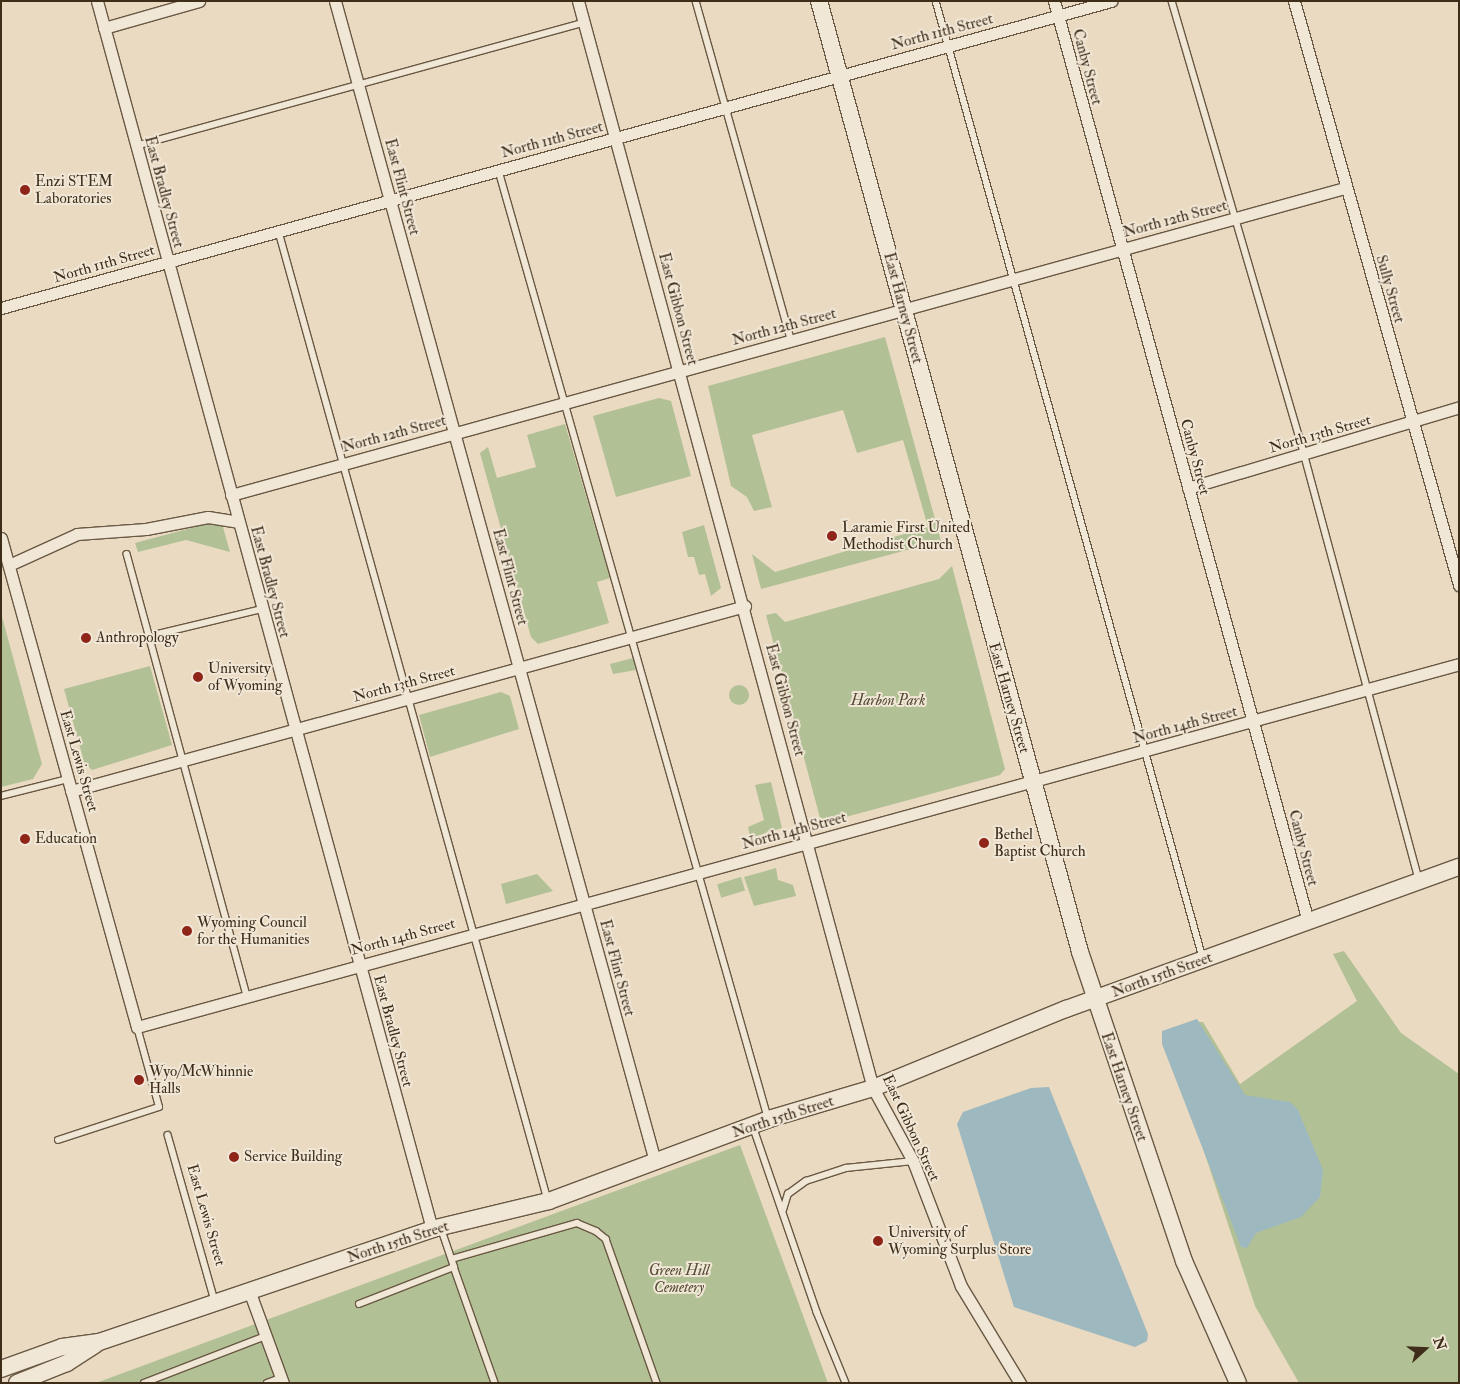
<!DOCTYPE html>
<html>
<head>
<meta charset="utf-8">
<style>
	body { margin:0 }
	#map { position:relative; width:1460px; height:1384px; overflow:hidden; background:#eadac1; font-family:"IM FELL Double Pica",serif }
	div>[style] { position:absolute }
	.green>* { inset:0; background:#b2c096; transform-origin:0 0 }
	.round { border-radius:50% }
	.water>* { inset:0; background:#9db8be }
	.roads { filter:drop-shadow(1px 0 #695843) drop-shadow(-1px 0 #695843) drop-shadow(0 1px #695843) drop-shadow(0 -1px #695843) }
	.lane>* { height:5.5px; margin:-2.75px; padding:0 2.75px; transform-origin:2.75px; border-radius:2.75px; background:#f1e7d7 }
	.street>* { height:11px; margin:-5.5px; padding:0 5.5px; transform-origin:5.5px; border-radius:5.5px; background:#f1e7d7 }
	.secondary>* { height:16px; margin:-8px; padding:0 8px; transform-origin:8px; border-radius:8px; background:#f1e7d7 }
	.dots>* { width:14px; height:14px; translate:-50% -50%; box-sizing:border-box; border:2px solid #f1e7d7; border-radius:50% }
	span { translate:-50% -50%; white-space:nowrap; text-align:center; line-height:1.15; -webkit-text-stroke:4px #f1e7d7; paint-order:stroke }
	.street-label { font-size:15px; color:#3e2d19 }
	.poi-label { font-size:15px; color:#3e2d19 }
	.left { translate:0 -50%; text-align:left }
	.park-label { font-size:15px; color:#554a32; font-style:italic }
	.frame { position:absolute; inset:0; border:2px solid #3e2d19; pointer-events:none }
	.north { position:absolute; left:1400px; top:1324px; width:50px; height:50px; -webkit-text-stroke:4px #f1e7d7; paint-order:stroke; rotate:70deg; font-size:14px; font-weight:700; line-height:20px; text-align:center; color:#3e2d19 }
	.north::after { content:''; display:block; margin:auto; width:18px; height:22px; background:#3e2d19; clip-path:polygon(50% 0,100% 100%,50% 72%,0 100%) }
</style>
</head>
<body>
<div id="map">
	<div class="green">
		<i style="clip-path:polygon(885px 337px,941px 541px,761px 589px,752px 554px,775px 572px,928px 527px,903px 440px,857px 453px,843px 410px,752px 435px,772px 507px,754px 511px,747px 497px,731px 486px,708px 386px)"></i>
		<i style="clip-path:polygon(659px 398px,671px 401px,691px 476px,616px 497px,593px 416px)"></i>
		<i style="clip-path:polygon(565px 424px,610px 578px,597px 582px,609px 623px,538px 644px,531px 637px,480px 453px,488px 447px,497px 478px,536px 467px,527px 435px)"></i>
		<i style="clip-path:polygon(221px 520px,230px 552px,186px 540px,138px 552px,135px 543px)"></i>
		<i style="clip-path:polygon(704px 525px,721px 588px,711px 596px,705px 574px,699px 575px,694px 557px,688px 557px,682px 532px)"></i>
		<i style="clip-path:polygon(952px 566px,1005px 769px,1000px 775px,905px 801px,827px 822px,820px 818px,766px 615px,776px 613px,785px 622px,939px 579px)"></i>
		<i style="clip-path:polygon(1px 613px,42px 764px,33px 779px,1px 787px)"></i>
		<i style="clip-path:polygon(633px 658px,636px 670px,613px 674px,610px 664px)"></i>
		<i style="clip-path:polygon(150px 666px,172px 745px,92px 770px,84px 762px,64px 689px)"></i>
		<i class="round" style="left:729px;top:685px;width:20px;height:20px"></i>
		<i style="clip-path:polygon(501px 692px,510px 696px,519px 729px,430px 757px,419px 715px)"></i>
		<i style="clip-path:polygon(771px 782px,782px 828px,750px 838px,748px 827px,764px 820px,755px 785px)"></i>
		<i style="clip-path:polygon(776px 868px,778px 880px,793px 885px,796px 896px,754px 906px,744px 877px)"></i>
		<i style="clip-path:polygon(537px 874px,553px 891px,506px 904px,501px 884px)"></i>
		<i style="left:741px;top:877px;width:14px;height:25px;rotate:73deg"></i>
		<i style="clip-path:polygon(1344px 951px,1401px 1033px,1459px 1074px,1459px 1383px,1299px 1383px,1255px 1306px,1166px 1036px,1188px 1022px,1203px 1022px,1240px 1084px,1357px 1001px,1333px 954px)"></i>
		<i style="clip-path:polygon(740px 1145px,828px 1383px,96px 1383px)"></i>
	</div>
	<div class="water">
		<i style="clip-path:polygon(1197px 1019px,1245px 1095px,1290px 1102px,1298px 1110px,1323px 1170px,1320px 1197px,1301px 1217px,1256px 1233px,1247px 1248px,1241px 1247px,1162px 1044px,1162px 1031px)"></i>
		<i style="clip-path:polygon(1049px 1087px,1148px 1334px,1147px 1341px,1135px 1347px,1014px 1307px,957px 1124px,963px 1112px,1031px 1088px)"></i>
	</div>
	<div class="roads">
		<div class="lane">
			<i style="left:696px;top:1px;width:352px;rotate:74.3deg"></i>
			<i style="left:936px;top:1px;width:994px;rotate:74.41deg"></i>
			<i style="left:1172px;top:1px;width:471px;rotate:73.7deg"></i>
			<i style="left:1304px;top:453px;width:441px;rotate:74.9deg"></i>
			<i style="left:136px;top:146px;width:465px;rotate:-15.4deg"></i>
			<i style="left:499px;top:171px;width:984px;rotate:74.13deg"></i>
			<i style="left:279px;top:232px;width:1005px;rotate:74.47deg"></i>
			<i style="left:127px;top:554px;width:458px;rotate:74.8deg"></i>
			<i style="left:158px;top:634px;width:107px;rotate:-13.5deg"></i>
			<i style="left:1px;top:796px;width:69px;rotate:-14.2deg"></i>
			<i style="left:753px;top:1126px;width:197px;rotate:71deg"></i>
			<i style="left:817px;top:1312px;width:77px;rotate:67.8deg"></i>
			<i style="left:168px;top:1135px;width:173px;rotate:74.2deg"></i>
			<i style="left:58px;top:1140px;width:106px;rotate:-18.1deg"></i>
			<i style="left:159px;top:1107px;width:83px;rotate:-105.4deg"></i>
			<i style="left:783px;top:1210px;width:17px;rotate:-73deg"></i>
			<i style="left:788px;top:1194px;width:22px;rotate:-36deg"></i>
			<i style="left:806px;top:1181px;width:42px;rotate:-18deg"></i>
			<i style="left:846px;top:1168px;width:67px;rotate:-6deg"></i>
			<i style="left:452px;top:1259px;width:130px;rotate:-16.1deg"></i>
			<i style="left:577px;top:1223px;width:21px;rotate:23deg"></i>
			<i style="left:596px;top:1231px;width:13px;rotate:39deg"></i>
			<i style="left:606px;top:1239px;width:153px;rotate:70.5deg"></i>
			<i style="left:454px;top:1267px;width:123px;rotate:70.5deg"></i>
			<i style="left:359px;top:1304px;width:102px;rotate:-21.3deg"></i>
			<i style="left:454px;top:1267px;width:40px;rotate:-108.9deg"></i>
			<i style="left:144px;top:1383px;width:131px;rotate:-21.1deg"></i>
			<i style="left:267px;top:1383px;width:15px;rotate:-20deg"></i>
		</div>
		<div class="street">
			<i style="left:97px;top:1px;width:1273px;rotate:74.74deg"></i>
			<i style="left:335px;top:1px;width:1203px;rotate:74.58deg"></i>
			<i style="left:578px;top:1px;width:1126px;rotate:74.82deg"></i>
			<i style="left:873px;top:1088px;width:83px;rotate:61.3deg"></i>
			<i style="left:913px;top:1161px;width:134px;rotate:69deg"></i>
			<i style="left:961px;top:1286px;width:114px;rotate:58.7deg"></i>
			<i style="left:1054px;top:1px;width:954px;rotate:74.57deg"></i>
			<i style="left:1294px;top:1px;width:607px;rotate:74.22deg"></i>
			<i style="left:104px;top:28px;width:99px;rotate:-15.9deg"></i>
			<i style="left:1px;top:308px;width:1152px;rotate:-15.46deg"></i>
			<i style="left:1188px;top:488px;width:283px;rotate:-16.6deg"></i>
			<i style="left:231px;top:495px;width:1156px;rotate:-15.41deg"></i>
			<i style="left:1px;top:538px;width:508px;rotate:74.46deg"></i>
			<i style="left:137px;top:1027px;width:1371px;rotate:-15.35deg"></i>
			<i style="left:9px;top:565px;width:75px;rotate:-24.5deg"></i>
			<i style="left:77px;top:534px;width:69px;rotate:-4.1deg"></i>
			<i style="left:146px;top:529px;width:63px;rotate:-11deg"></i>
			<i style="left:208px;top:517px;width:30px;rotate:9deg"></i>
			<i style="left:71px;top:791px;width:699px;rotate:-15.35deg"></i>
			<i style="left:250px;top:1293px;width:96px;rotate:69.9deg"></i>
		</div>
		<div class="secondary">
			<i style="left:819px;top:1px;width:986px;rotate:74.65deg"></i>
			<i style="left:1080px;top:952px;width:326px;rotate:71.4deg"></i>
			<i style="left:1184px;top:1261px;width:133px;rotate:66.1deg"></i>
			<i style="left:1px;top:1369px;width:65px;rotate:-19.8deg"></i>
			<i style="left:62px;top:1347px;width:37px;rotate:-8deg"></i>
			<i style="left:99px;top:1342px;width:352px;rotate:-18.7deg"></i>
			<i style="left:432px;top:1229px;width:120px;rotate:-13.5deg"></i>
			<i style="left:549px;top:1201px;width:235px;rotate:-20.4deg"></i>
			<i style="left:769px;top:1119px;width:109px;rotate:-16.6deg"></i>
			<i style="left:873px;top:1088px;width:209px;rotate:-22.3deg"></i>
			<i style="left:1066px;top:1009px;width:418px;rotate:-19.9deg"></i>
			<i style="left:17px;top:1383px;width:54px;rotate:-21.8deg"></i>
			<i style="left:67px;top:1363px;width:33px;rotate:-33deg"></i>
		</div>
	</div>
	<div class="dots">
		<i style="left:25px;top:190px;background:#8f2418"></i>
		<i style="left:832px;top:536px;background:#8f2418"></i>
		<i style="left:86px;top:638px;background:#8f2418"></i>
		<i style="left:198px;top:677px;background:#8f2418"></i>
		<i style="left:25px;top:839px;background:#8f2418"></i>
		<i style="left:984px;top:843px;background:#8f2418"></i>
		<i style="left:187px;top:931px;background:#8f2418"></i>
		<i style="left:139px;top:1080px;background:#8f2418"></i>
		<i style="left:234px;top:1157px;background:#8f2418"></i>
		<i style="left:878px;top:1241px;background:#8f2418"></i>
	</div>
	<div class="street-label">
		<span style="left:942px;top:32px;rotate:-15deg">North 11th Street</span>
		<span style="left:1087px;top:67px;rotate:75deg">Canby Street</span>
		<span style="left:552px;top:140px;rotate:-15deg">North 11th Street</span>
		<span style="left:402px;top:187px;rotate:75deg">East Flint Street</span>
		<span style="left:164px;top:192px;rotate:75deg">East Bradley Street</span>
		<span style="left:1175px;top:219px;rotate:-15deg">North 12th Street</span>
		<span style="left:104px;top:264px;rotate:-16deg">North 11th Street</span>
		<span style="left:1390px;top:289px;rotate:74deg">Sully Street</span>
		<span style="left:903px;top:308px;rotate:75deg">East Harney Street</span>
		<span style="left:678px;top:309px;rotate:75deg">East Gibbon Street</span>
		<span style="left:784px;top:327px;rotate:-15deg">North 12th Street</span>
		<span style="left:394px;top:434px;rotate:-15deg">North 12th Street</span>
		<span style="left:1320px;top:434px;rotate:-16deg">North 13th Street</span>
		<span style="left:1195px;top:457px;rotate:75deg">Canby Street</span>
		<span style="left:510px;top:577px;rotate:75deg">East Flint Street</span>
		<span style="left:270px;top:582px;rotate:75deg">East Bradley Street</span>
		<span style="left:404px;top:684px;rotate:-15deg">North 13th Street</span>
		<span style="left:1009px;top:698px;rotate:74deg">East Harney Street</span>
		<span style="left:785px;top:700px;rotate:75deg">East Gibbon Street</span>
		<span style="left:1185px;top:725px;rotate:-15deg">North 14th Street</span>
		<span style="left:79px;top:761px;rotate:74deg">East Lewis Street</span>
		<span style="left:794px;top:831px;rotate:-15deg">North 14th Street</span>
		<span style="left:1303px;top:848px;rotate:75deg">Canby Street</span>
		<span style="left:403px;top:937px;rotate:-15deg">North 14th Street</span>
		<span style="left:617px;top:968px;rotate:75deg">East Flint Street</span>
		<span style="left:1162px;top:975px;rotate:-20deg">North 15th Street</span>
		<span style="left:393px;top:1031px;rotate:75deg">East Bradley Street</span>
		<span style="left:1124px;top:1087px;rotate:71deg">East Harney Street</span>
		<span style="left:783px;top:1117px;rotate:-18deg">North 15th Street</span>
		<span style="left:911px;top:1128px;rotate:65deg">East Gibbon Street</span>
		<span style="left:206px;top:1215px;rotate:74deg">East Lewis Street</span>
		<span style="left:398px;top:1242px;rotate:-18deg">North 15th Street</span>
	</div>
	<div class="poi-label">
		<span class="left" style="left:35px;top:190px">Enzi STEM<br>Laboratories</span>
		<span class="left" style="left:842px;top:536px">Laramie First United<br>Methodist Church</span>
		<span class="left" style="left:96px;top:638px">Anthropology</span>
		<span class="left" style="left:208px;top:677px">University<br>of Wyoming</span>
		<span class="left" style="left:994px;top:843px">Bethel<br>Baptist Church</span>
		<span class="left" style="left:35px;top:839px">Education</span>
		<span class="left" style="left:197px;top:931px">Wyoming Council<br>for the Humanities</span>
		<span class="left" style="left:149px;top:1080px">Wyo/McWhinnie<br>Halls</span>
		<span class="left" style="left:244px;top:1157px">Service Building</span>
		<span class="left" style="left:888px;top:1241px">University of<br>Wyoming Surplus Store</span>
	</div>
	<div class="park-label">
		<span style="left:888px;top:701px">Harbon Park</span>
		<span style="left:679px;top:1279px">Green Hill<br>Cemetery</span>
	</div>
	<div class="frame"></div>
	<div class="north">N</div>
</div>
</body>
</html>
